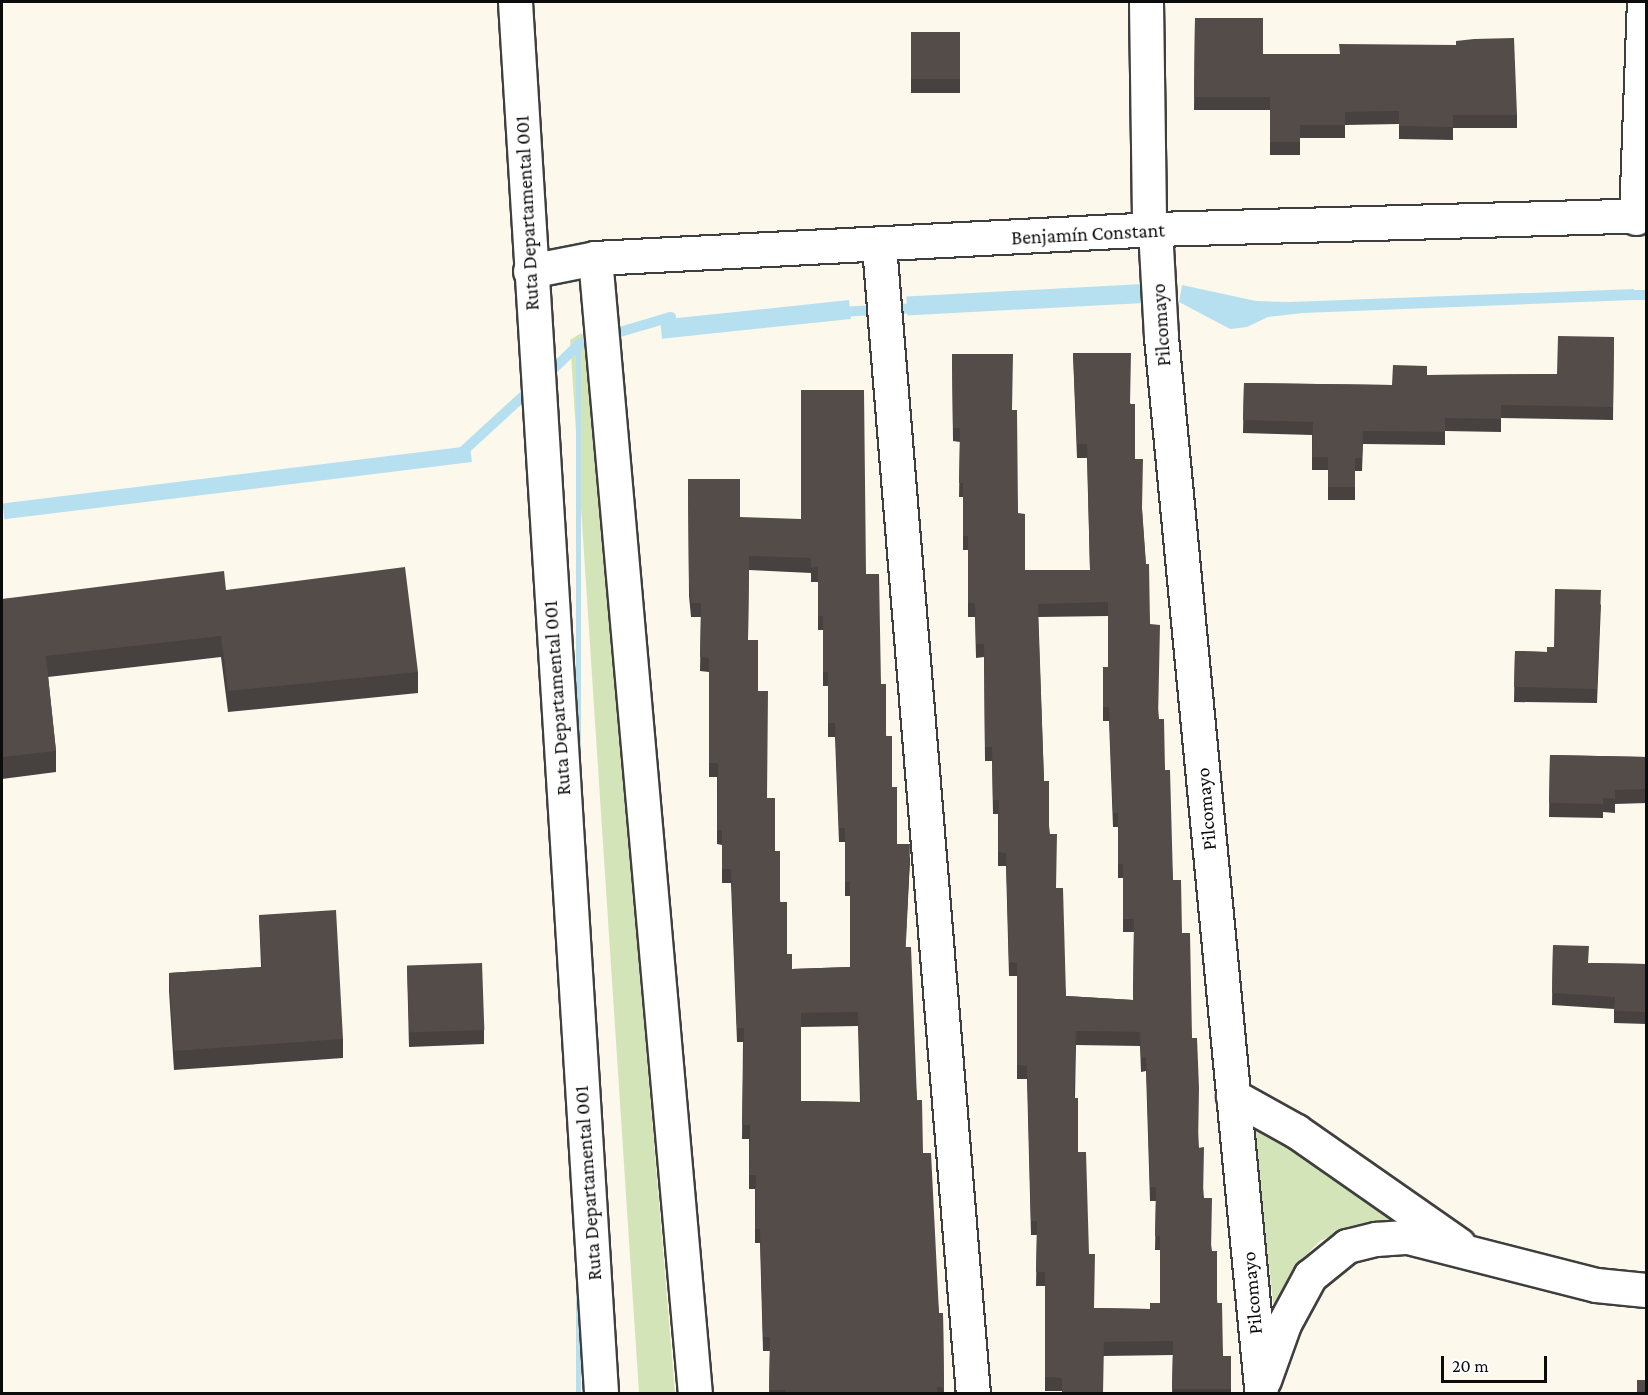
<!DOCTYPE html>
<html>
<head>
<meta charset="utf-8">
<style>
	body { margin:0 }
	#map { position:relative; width:1648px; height:1395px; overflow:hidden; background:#fdf8ec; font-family:"Crimson Pro",serif }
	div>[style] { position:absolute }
	.green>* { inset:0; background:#d4e4b9 }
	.water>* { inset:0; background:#b6e0f0; transform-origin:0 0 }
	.stream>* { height:10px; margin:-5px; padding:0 5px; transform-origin:5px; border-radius:5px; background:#b6e0f0 }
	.roads { filter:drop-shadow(2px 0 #3f3f3f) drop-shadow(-2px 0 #3f3f3f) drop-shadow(0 2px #3f3f3f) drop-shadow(0 -2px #3f3f3f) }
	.minor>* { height:33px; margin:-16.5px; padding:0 16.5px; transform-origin:16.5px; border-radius:16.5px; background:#fff }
	.wall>* { inset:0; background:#47413f; transform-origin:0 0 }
	.shaded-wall>* { inset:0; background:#3a3533 }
	.building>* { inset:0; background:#534c49; transform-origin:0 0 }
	span { translate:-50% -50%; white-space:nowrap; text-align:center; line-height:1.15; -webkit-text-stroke:6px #fff; paint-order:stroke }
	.street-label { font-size:20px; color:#0c0c0c }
	.frame { position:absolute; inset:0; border:3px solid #0c0c0c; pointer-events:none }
	.scale { position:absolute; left:1441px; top:1356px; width:106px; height:27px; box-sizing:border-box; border:3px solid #0c0c0c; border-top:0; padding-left:8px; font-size:18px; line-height:21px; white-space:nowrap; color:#0c0c0c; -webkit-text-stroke:4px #fff; paint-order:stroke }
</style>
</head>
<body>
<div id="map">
	<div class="green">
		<i style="clip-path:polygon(581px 333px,587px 341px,675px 1393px,639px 1393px,570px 340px)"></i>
		<i style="clip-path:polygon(1258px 1129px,1410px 1224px,1363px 1223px,1320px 1241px,1298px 1263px,1274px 1310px,1254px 1136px)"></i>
	</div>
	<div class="water">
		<i style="left:1143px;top:284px;width:19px;height:237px;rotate:87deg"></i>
		<i style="clip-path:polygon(1182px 285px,1256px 301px,1290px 302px,1634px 289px,1633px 300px,1303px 313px,1268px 317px,1247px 327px,1230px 329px,1179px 302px)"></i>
		<i style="left:849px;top:300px;width:19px;height:190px;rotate:84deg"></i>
		<i style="left:576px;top:339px;width:5px;height:1056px"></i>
		<i style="left:470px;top:446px;width:16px;height:471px;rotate:83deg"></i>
	</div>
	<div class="stream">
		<i style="left:1620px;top:295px;width:26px"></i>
		<i style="left:837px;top:312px;width:83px;rotate:-2.8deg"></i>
		<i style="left:545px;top:377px;width:47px;rotate:-44.1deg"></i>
		<i style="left:579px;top:344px;width:96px;rotate:-16.4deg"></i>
		<i style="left:459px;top:455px;width:100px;rotate:-42.6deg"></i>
	</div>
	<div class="roads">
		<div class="minor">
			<i style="left:515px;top:2px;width:1395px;rotate:86.46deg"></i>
			<i style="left:1146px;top:2px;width:228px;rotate:89.2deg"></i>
			<i style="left:1636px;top:218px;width:216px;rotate:-87.9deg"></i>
			<i style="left:1155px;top:229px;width:108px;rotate:86.8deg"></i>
			<i style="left:1161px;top:337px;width:1056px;rotate:84.56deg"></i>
			<i style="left:879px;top:246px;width:1152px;rotate:85.32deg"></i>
			<i style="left:595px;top:258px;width:1140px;rotate:84.97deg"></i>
			<i style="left:530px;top:271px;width:66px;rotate:-11.3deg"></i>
			<i style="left:595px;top:258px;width:561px;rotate:-2.96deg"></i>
			<i style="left:1155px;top:229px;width:491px;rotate:-1.6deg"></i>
			<i style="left:1233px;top:1096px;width:72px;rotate:29.1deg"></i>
			<i style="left:1296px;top:1131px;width:198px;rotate:34.9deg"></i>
			<i style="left:1264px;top:1380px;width:59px;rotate:-70.3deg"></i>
			<i style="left:1284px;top:1324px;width:55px;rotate:-61.6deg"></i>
			<i style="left:1310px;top:1276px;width:48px;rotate:-39deg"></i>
			<i style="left:1347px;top:1246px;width:30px;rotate:-14deg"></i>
			<i style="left:1376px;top:1239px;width:32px;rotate:-4deg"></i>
			<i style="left:1408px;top:1237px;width:194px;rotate:14.3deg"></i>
			<i style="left:1596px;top:1285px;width:50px;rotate:5.7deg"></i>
		</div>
	</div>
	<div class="wall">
		<i style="clip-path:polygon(1195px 18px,1263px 54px,1517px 115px,1517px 128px,1453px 128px,1453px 140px,1399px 139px,1399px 124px,1345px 125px,1345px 138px,1300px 138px,1300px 155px,1270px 155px,1270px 110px,1194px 110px)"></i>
		<i style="left:960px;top:32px;width:61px;height:49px;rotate:90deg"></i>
		<i style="clip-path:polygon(1614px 337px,1613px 420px,1501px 418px,1501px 432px,1445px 431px,1445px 445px,1363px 444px,1362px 471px,1355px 471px,1355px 500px,1328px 500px,1328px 470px,1312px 470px,1312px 435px,1243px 433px,1244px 383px,1392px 385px,1427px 375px,1557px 374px)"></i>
		<i style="clip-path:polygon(evenodd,1073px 353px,1131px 404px,1135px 459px,1142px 511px,1150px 624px,1159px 719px,1165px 770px,1173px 880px,1182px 933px,1192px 1038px,1199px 1148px,1204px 1198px,1212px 1251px,1223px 1356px,1231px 1356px,1231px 1394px,1172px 1394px,1173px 1355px,1104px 1356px,1062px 1391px,1045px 1391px,1045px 1286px,1036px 1286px,1037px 1235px,1031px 1235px,1027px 1079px,1017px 1079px,1017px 976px,1009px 976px,1006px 866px,998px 866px,998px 814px,993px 814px,992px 761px,985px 761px,984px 657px,976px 658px,975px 617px,968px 617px,968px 550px,963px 550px,963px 497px,959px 497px,960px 442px,953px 441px,952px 354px,1012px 410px,1018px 513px,1025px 570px,1090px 570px,1087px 458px,1077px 458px,1073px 353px,1108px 616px,1108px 667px,1103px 667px,1103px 721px,1109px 721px,1113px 827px,1118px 827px,1118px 878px,1123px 878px,1123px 932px,1134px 932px,1133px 1000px,1066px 996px,1056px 888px,1044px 781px,1038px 617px,1108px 616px,1073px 353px,1076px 1045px,1140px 1046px,1141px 1072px,1146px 1071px,1150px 1201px,1156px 1201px,1155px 1250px,1160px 1250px,1160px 1303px,1150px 1309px,1094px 1308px,1078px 1152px,1075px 1098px,1076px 1045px)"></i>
		<i style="clip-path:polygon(evenodd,688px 479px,740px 517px,866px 574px,881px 684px,897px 844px,910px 858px,905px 947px,917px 1100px,939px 1313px,943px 1313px,944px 1394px,769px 1394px,770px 1351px,763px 1351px,760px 1243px,755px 1243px,755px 1189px,749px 1189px,749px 1139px,742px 1139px,743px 1042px,737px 1042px,731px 883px,722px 883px,722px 845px,717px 844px,717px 777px,709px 777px,709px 672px,700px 671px,701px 617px,691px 617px,689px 596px,688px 479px,749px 570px,811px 573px,811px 582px,818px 582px,818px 630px,823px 630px,823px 686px,828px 686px,828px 737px,835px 737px,839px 842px,845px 842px,845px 896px,850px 896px,850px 967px,792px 969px,787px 954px,767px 798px,758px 691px,748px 640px,749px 570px,688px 479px,858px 1026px,860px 1102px,801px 1101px,801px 1027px,858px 1026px)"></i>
		<i style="clip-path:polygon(226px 590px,418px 672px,418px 693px,228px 712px,221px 657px,48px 677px,56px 751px,56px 772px,2px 779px,2px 599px)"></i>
		<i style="clip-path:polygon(1601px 604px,1597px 703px,1514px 702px,1515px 651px,1547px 652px,1554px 647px)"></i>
		<i style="clip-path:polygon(1550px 755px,1647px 757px,1647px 803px,1615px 804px,1615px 813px,1603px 812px,1603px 818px,1549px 817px)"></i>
		<i style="clip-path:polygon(259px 915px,343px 1039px,343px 1058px,174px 1070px,169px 991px,169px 973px,261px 967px)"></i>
		<i style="clip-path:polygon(1553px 945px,1588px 963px,1646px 964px,1647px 951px,1647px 1024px,1614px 1023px,1614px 1009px,1552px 1005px)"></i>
		<i style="clip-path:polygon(407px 966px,484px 1030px,484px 1044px,409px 1047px)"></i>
	</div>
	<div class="shaded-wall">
		<i style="clip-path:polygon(910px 844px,910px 858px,905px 962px,905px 947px)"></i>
	</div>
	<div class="building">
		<i style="clip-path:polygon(1195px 18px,1263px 18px,1263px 54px,1340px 54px,1339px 44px,1456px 45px,1456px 41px,1474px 39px,1514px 38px,1517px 115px,1453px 115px,1453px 127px,1399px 126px,1399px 111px,1345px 112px,1345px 125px,1300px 125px,1300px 142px,1270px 142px,1270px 97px,1194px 97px)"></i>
		<i style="left:960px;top:32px;width:47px;height:49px;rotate:90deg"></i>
		<i style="clip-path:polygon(1558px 336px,1614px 337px,1613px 407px,1501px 405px,1501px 419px,1445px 418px,1445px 432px,1363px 431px,1362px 458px,1355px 458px,1355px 487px,1328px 487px,1328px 457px,1312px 457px,1313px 422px,1243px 420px,1244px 383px,1392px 385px,1393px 365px,1427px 366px,1427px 375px,1557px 374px)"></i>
		<i style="clip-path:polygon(evenodd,1073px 353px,1131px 353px,1130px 404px,1135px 404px,1135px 459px,1143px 459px,1142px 508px,1146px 564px,1149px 564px,1150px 624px,1160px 625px,1158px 719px,1164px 719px,1165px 770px,1170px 770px,1173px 880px,1181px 880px,1182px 933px,1190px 933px,1192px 1038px,1197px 1038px,1199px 1088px,1198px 1148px,1204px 1147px,1203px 1198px,1212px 1198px,1211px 1251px,1217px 1251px,1217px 1303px,1222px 1303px,1223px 1356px,1231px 1356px,1231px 1389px,1172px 1389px,1173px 1341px,1104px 1342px,1103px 1394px,1062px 1394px,1062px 1378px,1045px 1377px,1045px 1272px,1036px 1272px,1037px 1221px,1031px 1221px,1027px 1066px,1017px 1065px,1017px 963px,1009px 962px,1006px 853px,998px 852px,999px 800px,993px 800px,992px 747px,985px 747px,984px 644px,976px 644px,975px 603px,968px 603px,968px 536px,963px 536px,963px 483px,959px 483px,960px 428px,953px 428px,952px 354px,1013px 354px,1012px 410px,1017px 410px,1018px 513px,1025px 514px,1025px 570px,1090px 570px,1087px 444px,1077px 444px,1073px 353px,1108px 602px,1108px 667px,1103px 667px,1103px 707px,1109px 707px,1113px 813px,1118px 813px,1118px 864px,1123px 864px,1123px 919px,1134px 919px,1133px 1000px,1066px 996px,1063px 888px,1056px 888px,1057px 834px,1049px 834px,1049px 781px,1044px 781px,1038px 604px,1108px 602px,1073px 353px,1076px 1031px,1140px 1032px,1141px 1058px,1146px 1057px,1150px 1187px,1156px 1187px,1155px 1236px,1160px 1236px,1160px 1303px,1150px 1303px,1150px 1309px,1094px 1308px,1095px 1254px,1089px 1254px,1086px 1152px,1078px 1152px,1078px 1098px,1074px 1098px,1076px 1031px)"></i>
		<i style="clip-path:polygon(evenodd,801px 390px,864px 390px,866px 574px,879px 574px,881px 684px,886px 684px,886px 736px,892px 736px,892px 787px,897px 787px,897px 844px,910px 844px,905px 947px,911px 947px,917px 1100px,922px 1100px,923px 1153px,931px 1153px,939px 1313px,943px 1313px,944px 1387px,937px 1387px,937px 1394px,785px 1394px,785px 1390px,769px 1390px,770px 1337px,763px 1337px,760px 1229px,755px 1229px,756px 1175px,749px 1175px,750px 1125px,742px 1125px,744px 1028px,737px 1028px,731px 869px,722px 869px,722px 830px,717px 830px,718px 763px,709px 763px,709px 658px,700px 657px,701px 603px,691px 603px,689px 582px,688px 479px,740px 479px,740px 517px,801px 519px,801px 390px,749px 556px,811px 558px,811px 568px,818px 567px,818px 616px,823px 616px,823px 672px,828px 672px,828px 723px,835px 723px,839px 828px,845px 828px,845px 882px,850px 882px,850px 967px,792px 969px,792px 954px,787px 954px,787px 902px,780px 902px,780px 851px,775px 851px,775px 798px,767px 798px,768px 691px,758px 691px,758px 640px,748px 640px,749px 556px,801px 390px,858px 1012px,861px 1102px,801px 1101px,801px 1013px,858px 1012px)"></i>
		<i style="clip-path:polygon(405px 567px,418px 672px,228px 691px,221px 636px,46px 656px,56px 751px,2px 757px,2px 599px,224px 571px,226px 590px)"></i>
		<i style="clip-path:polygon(1555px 589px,1601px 590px,1597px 689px,1514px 687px,1515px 651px,1547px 652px,1547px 647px,1554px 647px)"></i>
		<i style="clip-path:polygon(1550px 755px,1647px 757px,1647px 789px,1615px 790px,1615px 799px,1603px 798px,1603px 804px,1549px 803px)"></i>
		<i style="clip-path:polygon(336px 910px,343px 1039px,174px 1051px,169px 973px,262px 967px,259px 915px)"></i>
		<i style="clip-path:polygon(1553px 945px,1589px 946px,1588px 963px,1646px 964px,1647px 951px,1647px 1012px,1614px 1011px,1615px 997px,1552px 993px)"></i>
		<i style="left:482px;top:963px;width:67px;height:75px;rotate:88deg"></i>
		<i style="left:1637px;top:1380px;width:10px;height:14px"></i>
	</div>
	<div class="street-label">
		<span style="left:527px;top:213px;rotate:-93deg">Ruta Departamental 001</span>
		<span style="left:1088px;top:234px;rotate:-3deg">Benjamín Constant</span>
		<span style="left:1161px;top:325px;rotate:-94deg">Pilcomayo</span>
		<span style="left:557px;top:698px;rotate:-94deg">Ruta Departamental 001</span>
		<span style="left:1206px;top:809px;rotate:-95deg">Pilcomayo</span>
		<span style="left:588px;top:1183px;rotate:-94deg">Ruta Departamental 001</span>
		<span style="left:1252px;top:1293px;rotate:-95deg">Pilcomayo</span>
	</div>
	<div class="frame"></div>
	<div class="scale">20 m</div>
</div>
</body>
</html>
